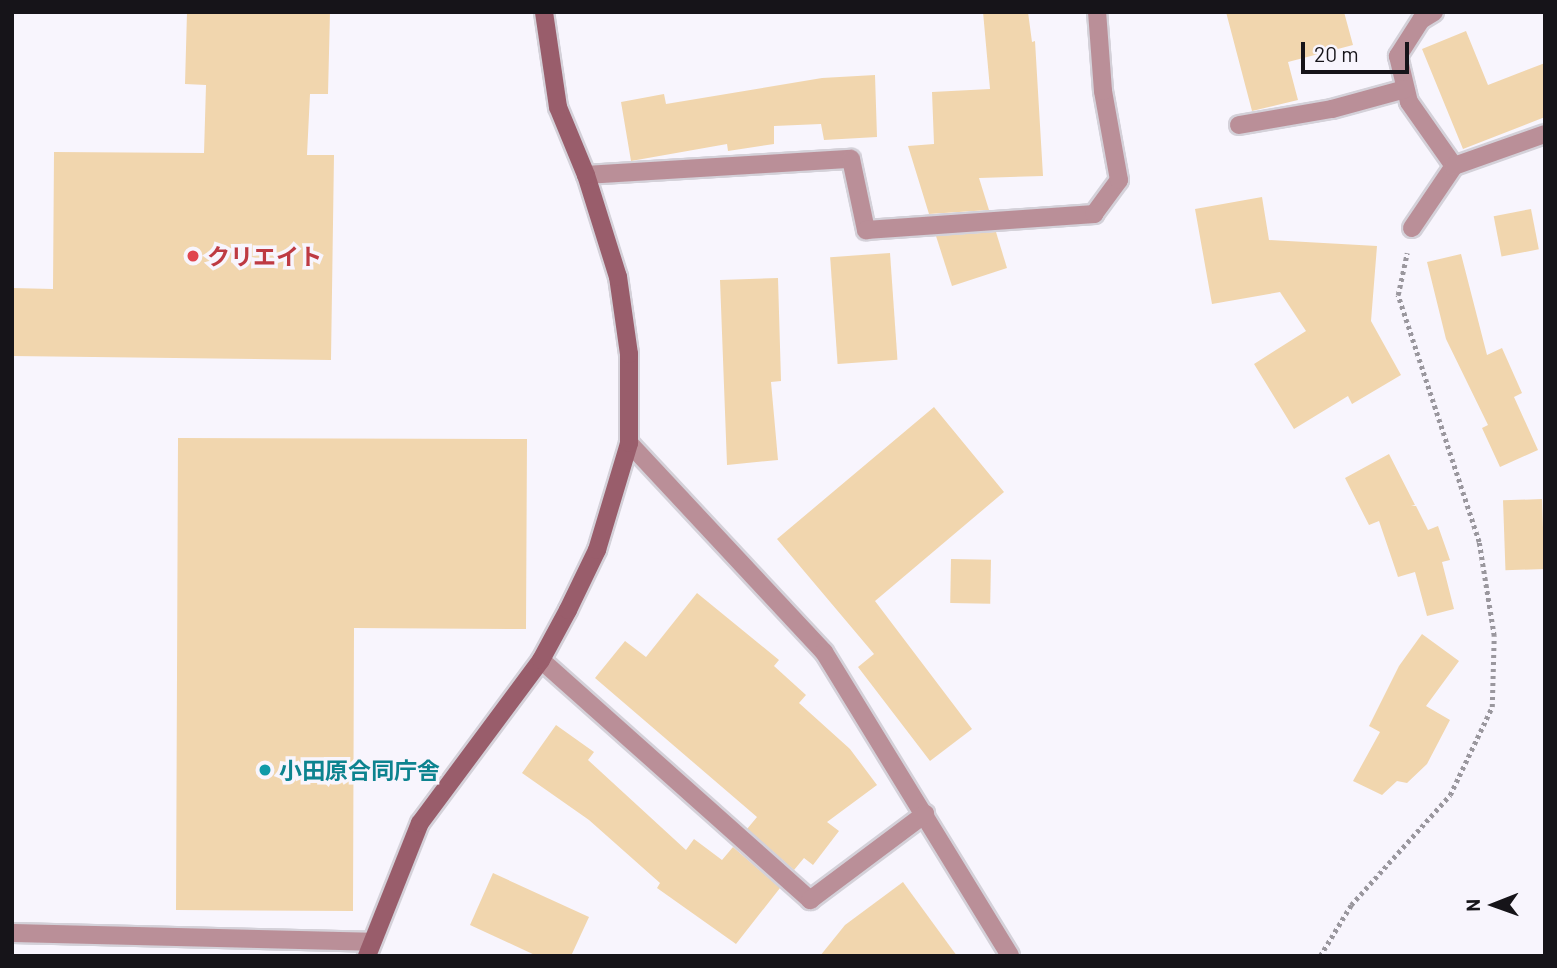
<!DOCTYPE html>
<html>
<head>
<meta charset="utf-8">
<style>
	body { margin:0 }
	#map { position:relative; width:1557px; height:968px; overflow:hidden; background:#f8f5fd; font-family:Barlow,"Noto Sans JP",sans-serif }
	div>[style] { position:absolute }
	.building>* { inset:0; background:#f1d6ae; transform-origin:0 0 }
	.path>* { height:4.5px; margin-top:-2.25px; transform-origin:0; background:repeating-linear-gradient(90deg,#9a979e 0 3.5px,transparent 0 7px) }
	.roads { filter:drop-shadow(2px 0 #d4d1d9) drop-shadow(-2px 0 #d4d1d9) drop-shadow(0 2px #d4d1d9) drop-shadow(0 -2px #d4d1d9) }
	.lane>* { height:18px; margin:-9px; padding:0 9px; transform-origin:9px; border-radius:9px; background:#ba8f98 }
	.street>* { height:18px; margin:-9px; padding:0 9px; transform-origin:9px; border-radius:9px; background:#ba8f98 }
	.secondary>* { height:18px; margin:-9px; padding:0 9px; transform-origin:9px; border-radius:9px; background:#995d6b }
	.dots>* { width:19px; height:19px; translate:-50% -50%; box-sizing:border-box; border:4px solid #f8f5fd; border-radius:50% }
	span { translate:-50% -50%; white-space:nowrap; text-align:center; line-height:1.15; -webkit-text-stroke:7px #f8f5fd; paint-order:stroke }
	.health-label { font-size:23px; color:#be3a42; font-weight:700 }
	.left { translate:0 -50%; text-align:left }
	.culture-label { font-size:23px; color:#0d838f; font-weight:700 }
	.frame { position:absolute; inset:0; border:14px solid #161419; pointer-events:none }
	.north { position:absolute; left:1459px; top:870px; width:70px; height:70px; -webkit-text-stroke:5px #f8f5fd; paint-order:stroke; rotate:269deg; font-size:19px; font-weight:700; line-height:28px; text-align:center; color:#161419 }
	.north::after { content:''; display:block; margin:auto; width:24px; height:32px; background:#161419; clip-path:polygon(50% 0,100% 100%,50% 72%,0 100%) }
	.scale { position:absolute; left:1301px; top:42px; width:108px; height:32px; box-sizing:border-box; border:4px solid #161419; border-top:0; padding-left:9px; font-size:21px; line-height:24px; white-space:nowrap; color:#161419; -webkit-text-stroke:5px #f8f5fd; paint-order:stroke }
</style>
</head>
<body>
<div id="map">
	<div class="building">
		<i style="clip-path:polygon(187px 12px,330px 12px,328px 94px,310px 94px,307px 155px,334px 155px,331px 360px,12px 356px,12px 288px,53px 289px,54px 152px,204px 153px,206px 85px,185px 84px)"></i>
		<i style="clip-path:polygon(983px 12px,1028px 12px,1032px 42px,1035px 41px,1043px 176px,979px 178px,989px 210px,929px 214px,908px 146px,934px 144px,932px 92px,990px 89px)"></i>
		<i style="clip-path:polygon(1226px 12px,1344px 12px,1353px 45px,1288px 62px,1298px 100px,1252px 111px)"></i>
		<i style="clip-path:polygon(1466px 31px,1488px 85px,1545px 63px,1545px 117px,1463px 149px,1422px 49px)"></i>
		<i style="clip-path:polygon(875px 75px,877px 137px,824px 140px,821px 124px,774px 126px,774px 144px,728px 151px,727px 144px,631px 161px,621px 102px,664px 94px,666px 104px,822px 78px)"></i>
		<i style="clip-path:polygon(1262px 197px,1269px 240px,1377px 246px,1371px 321px,1401px 375px,1352px 404px,1348px 396px,1294px 429px,1254px 364px,1306px 331px,1280px 292px,1212px 304px,1195px 209px)"></i>
		<i style="left:1531px;top:209px;width:41px;height:38px;rotate:79deg"></i>
		<i style="clip-path:polygon(996px 232px,1007px 268px,952px 286px,936px 236px)"></i>
		<i style="left:890px;top:253px;width:107px;height:60px;rotate:86deg"></i>
		<i style="clip-path:polygon(1461px 254px,1487px 355px,1502px 348px,1522px 393px,1514px 397px,1538px 450px,1500px 467px,1482px 428px,1488px 425px,1446px 339px,1427px 262px)"></i>
		<i style="clip-path:polygon(778px 278px,781px 381px,771px 382px,778px 460px,727px 465px,720px 280px)"></i>
		<i style="clip-path:polygon(934px 407px,1004px 492px,875px 601px,972px 729px,930px 761px,858px 667px,874px 654px,777px 539px)"></i>
		<i style="clip-path:polygon(178px 438px,527px 439px,526px 629px,354px 628px,353px 911px,176px 910px)"></i>
		<i style="clip-path:polygon(1389px 454px,1415px 505px,1411px 506px,1416px 506px,1428px 530px,1438px 526px,1450px 560px,1442px 562px,1454px 609px,1427px 616px,1415px 572px,1398px 577px,1379px 521px,1369px 525px,1345px 478px)"></i>
		<i style="left:1542px;top:499px;width:70px;height:39px;rotate:88deg"></i>
		<i style="left:951px;top:559px;width:40px;height:44px;rotate:1deg"></i>
		<i style="clip-path:polygon(697px 593px,779px 660px,774px 666px,806px 695px,799px 703px,850px 749px,877px 785px,827px 822px,839px 831px,813px 865px,804px 858px,794px 870px,747px 829px,757px 817px,595px 678px,625px 641px,646px 657px)"></i>
		<i style="clip-path:polygon(1422px 634px,1459px 661px,1426px 706px,1450px 720px,1427px 764px,1407px 783px,1397px 781px,1382px 795px,1353px 781px,1380px 732px,1369px 726px,1399px 666px)"></i>
		<i style="clip-path:polygon(556px 725px,594px 752px,588px 760px,686px 850px,694px 839px,722px 860px,733px 847px,780px 888px,736px 944px,657px 888px,660px 883px,589px 820px,522px 773px)"></i>
		<i style="clip-path:polygon(493px 873px,589px 917px,571px 956px,537px 956px,470px 925px)"></i>
		<i style="clip-path:polygon(903px 882px,957px 956px,820px 956px,845px 925px)"></i>
	</div>
	<div class="path">
		<i style="left:1320px;top:956px;width:60px;rotate:-58.7deg"></i>
		<i style="left:1351px;top:905px;width:148px;rotate:-48deg"></i>
		<i style="left:1450px;top:795px;width:98px;rotate:-64.5deg"></i>
		<i style="left:1492px;top:707px;width:71px;rotate:-88.4deg"></i>
		<i style="left:1494px;top:636px;width:95px;rotate:-99.1deg"></i>
		<i style="left:1479px;top:542px;width:260px;rotate:-108.2deg"></i>
		<i style="left:1398px;top:295px;width:43px;rotate:-77.9deg"></i>
	</div>
	<div class="roads">
		<div class="lane">
			<i style="left:1434px;top:12px;width:15px;rotate:148deg"></i>
			<i style="left:1421px;top:20px;width:43px;rotate:122.6deg"></i>
			<i style="left:1398px;top:56px;width:47px;rotate:76.6deg"></i>
			<i style="left:1409px;top:102px;width:78px;rotate:54.9deg"></i>
			<i style="left:1239px;top:125px;width:94px;rotate:-9.8deg"></i>
			<i style="left:1332px;top:109px;width:76px;rotate:-15.3deg"></i>
			<i style="left:1412px;top:228px;width:75px;rotate:-55.9deg"></i>
			<i style="left:1454px;top:166px;width:96px;rotate:-19.4deg"></i>
			<i style="left:541px;top:660px;width:361px;rotate:41.7deg"></i>
		</div>
		<div class="street">
			<i style="left:586px;top:175px;width:265px;rotate:-3.5deg"></i>
			<i style="left:851px;top:159px;width:73px;rotate:78.1deg"></i>
			<i style="left:866px;top:230px;width:229px;rotate:-4deg"></i>
			<i style="left:1094px;top:214px;width:42px;rotate:-53.7deg"></i>
			<i style="left:1119px;top:180px;width:90px;rotate:-100.2deg"></i>
			<i style="left:1103px;top:91px;width:79px;rotate:-94.3deg"></i>
			<i style="left:629px;top:443px;width:286px;rotate:47deg"></i>
			<i style="left:824px;top:652px;width:356px;rotate:58.5deg"></i>
			<i style="left:810px;top:900px;width:144px;rotate:-36.8deg"></i>
			<i style="left:12px;top:933px;width:360px;rotate:1.4deg"></i>
		</div>
		<div class="secondary">
			<i style="left:367px;top:956px;width:143px;rotate:-68.3deg"></i>
			<i style="left:420px;top:823px;width:203px;rotate:-53.4deg"></i>
			<i style="left:541px;top:660px;width:57px;rotate:-61.6deg"></i>
			<i style="left:568px;top:610px;width:67px;rotate:-64.2deg"></i>
			<i style="left:597px;top:550px;width:112px;rotate:-73.3deg"></i>
			<i style="left:629px;top:443px;width:89px;rotate:-90deg"></i>
			<i style="left:629px;top:354px;width:78px;rotate:-98.1deg"></i>
			<i style="left:618px;top:277px;width:107px;rotate:-107.4deg"></i>
			<i style="left:586px;top:175px;width:74px;rotate:-112.4deg"></i>
			<i style="left:558px;top:107px;width:96px;rotate:-98.4deg"></i>
		</div>
	</div>
	<div class="dots">
		<i style="left:193px;top:256px;background:#e0444e"></i>
		<i style="left:265px;top:770px;background:#0f9aa8"></i>
	</div>
	<div class="health-label">
		<span class="left" style="left:207px;top:256px">クリエイト</span>
	</div>
	<div class="culture-label">
		<span class="left" style="left:279px;top:770px">小田原合同庁舎</span>
	</div>
	<div class="frame"></div>
	<div class="north">N</div>
	<div class="scale">20 m</div>
</div>
</body>
</html>
